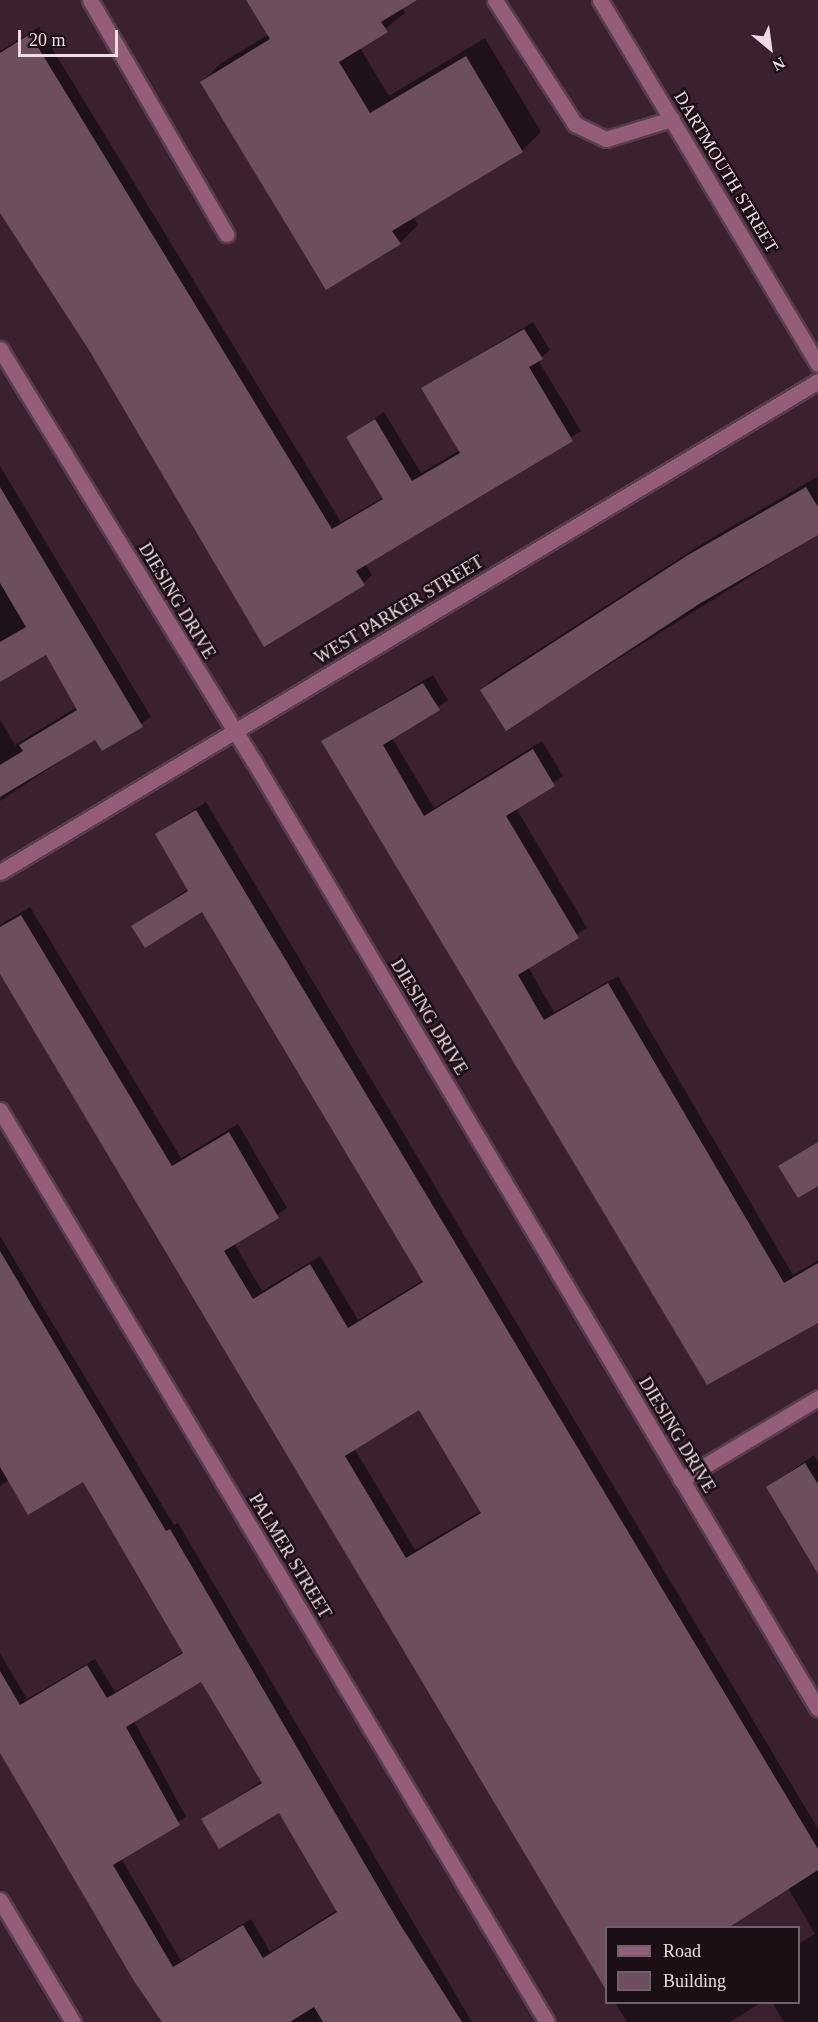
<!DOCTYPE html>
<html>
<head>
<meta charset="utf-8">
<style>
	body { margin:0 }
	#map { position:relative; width:818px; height:2022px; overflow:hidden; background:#3b202f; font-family:"Times New Roman",serif }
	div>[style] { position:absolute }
	.shadow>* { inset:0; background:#0007 }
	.building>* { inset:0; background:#6d4e5e }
	.roads { filter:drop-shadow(2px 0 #583e4c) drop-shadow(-2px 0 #583e4c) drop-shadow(0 2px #583e4c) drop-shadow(0 -2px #583e4c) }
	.minor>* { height:15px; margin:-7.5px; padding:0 7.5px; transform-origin:7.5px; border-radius:7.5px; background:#945e7b }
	span { translate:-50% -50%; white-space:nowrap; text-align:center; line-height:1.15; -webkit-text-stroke:5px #1b0f15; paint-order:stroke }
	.street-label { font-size:18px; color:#eedbe4 }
	.legend { position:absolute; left:605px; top:1926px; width:195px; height:78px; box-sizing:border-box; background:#1b0f15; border:2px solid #6f6168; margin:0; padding:8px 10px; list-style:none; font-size:18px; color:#eedbe4 }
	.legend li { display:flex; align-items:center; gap:12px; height:30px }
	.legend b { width:30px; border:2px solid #6f6168 }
	.north { position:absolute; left:740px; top:18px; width:60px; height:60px; -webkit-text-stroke:4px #1b0f15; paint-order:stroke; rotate:151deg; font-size:16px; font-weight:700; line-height:24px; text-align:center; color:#eedbe4 }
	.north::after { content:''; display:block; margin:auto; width:21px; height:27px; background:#eedbe4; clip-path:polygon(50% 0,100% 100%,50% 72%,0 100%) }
	.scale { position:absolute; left:18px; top:30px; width:100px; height:27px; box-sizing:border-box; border:3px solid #eedbe4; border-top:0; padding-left:8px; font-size:18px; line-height:21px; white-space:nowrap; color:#eedbe4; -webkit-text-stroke:4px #1b0f15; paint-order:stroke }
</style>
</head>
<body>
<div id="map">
	<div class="shadow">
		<i style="clip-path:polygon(250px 0,398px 0,405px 13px,360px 48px,389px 96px,485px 38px,541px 132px,522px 151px,413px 217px,418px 225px,400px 243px,202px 82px,220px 64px,269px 34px)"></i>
		<i style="clip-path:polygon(39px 27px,341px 522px,384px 497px,348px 437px,384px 412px,421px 473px,460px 450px,423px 388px,533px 322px,550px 350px,538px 360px,581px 431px,365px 564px,372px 575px,364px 583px,91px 349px,0 202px,0 51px)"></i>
		<i style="clip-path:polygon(0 466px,151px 717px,102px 749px,95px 738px,0 801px,0 720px,15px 745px,77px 707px,46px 653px,0 680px)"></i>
		<i style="clip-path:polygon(817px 477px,818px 534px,506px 729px,482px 690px,492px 680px,700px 545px)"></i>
		<i style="clip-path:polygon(433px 675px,448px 700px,392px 738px,434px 808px,542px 741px,563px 776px,516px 808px,587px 928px,528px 967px,554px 1012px,618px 976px,793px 1275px,818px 1260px,818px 1319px,707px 1383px,323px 741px)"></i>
		<i style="clip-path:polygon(evenodd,206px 802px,818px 1829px,818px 2022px,784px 2022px,772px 2002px,798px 2002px,798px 1944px,815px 1934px,788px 1888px,606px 1928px,606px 1988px,0 971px,0 925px,30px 907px,181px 1158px,238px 1124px,287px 1208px,234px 1243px,262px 1291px,320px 1256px,358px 1320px,423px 1280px,203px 910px,133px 926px,188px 889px,156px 834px,206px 802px,420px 1408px,481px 1511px,415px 1550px,354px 1448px,420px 1408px)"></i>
		<i style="clip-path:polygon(evenodd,0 1236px,174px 1525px,178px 1523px,472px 2022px,163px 2022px,0 1747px,0 1653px,27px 1699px,95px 1659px,115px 1692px,184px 1651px,84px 1480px,9px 1480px,0 1486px,0 1236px,201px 1680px,262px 1781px,203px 1819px,280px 1811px,337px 1910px,270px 1952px,251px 1919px,181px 1961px,121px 1858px,186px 1817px,134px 1721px,201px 1680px)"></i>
		<i style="clip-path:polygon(814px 1455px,818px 1462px,818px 1570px,768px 1487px)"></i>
		<i style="clip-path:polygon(615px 2002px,762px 2002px,730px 2022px,627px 2022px)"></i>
	</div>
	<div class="building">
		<i style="clip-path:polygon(246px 0,417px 0,381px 22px,388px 32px,339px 62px,370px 113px,466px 56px,523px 152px,392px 231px,401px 244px,326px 290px,200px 82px,270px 39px)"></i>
		<i style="clip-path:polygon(30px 34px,332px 529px,383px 499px,346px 437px,375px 419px,412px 481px,460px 453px,421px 388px,524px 329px,543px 359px,529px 367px,573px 441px,356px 571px,365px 585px,264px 647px,89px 350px,0 213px,0 53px)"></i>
		<i style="clip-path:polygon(0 487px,143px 727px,102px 751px,95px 740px,0 797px,0 765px,23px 751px,19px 745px,77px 710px,46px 655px,0 682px,0 642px,26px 627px,0 583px)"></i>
		<i style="clip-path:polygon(806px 487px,818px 507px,818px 535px,699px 604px,506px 731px,480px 690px,688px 555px)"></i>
		<i style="clip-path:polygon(423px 683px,440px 710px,383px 745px,424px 816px,533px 749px,555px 786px,506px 816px,579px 938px,518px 975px,544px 1020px,608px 983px,784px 1283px,818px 1263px,818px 1323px,707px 1385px,321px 741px)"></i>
		<i style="clip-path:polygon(evenodd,196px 810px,818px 1849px,818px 1870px,728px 1928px,606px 1928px,606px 1990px,0 974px,0 927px,21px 915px,172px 1166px,229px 1132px,279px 1218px,224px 1251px,253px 1299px,310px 1264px,348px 1328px,423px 1282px,202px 912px,145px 948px,131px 926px,188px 891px,155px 834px,196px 810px,419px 1410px,481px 1513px,406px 1558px,345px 1456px,419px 1410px)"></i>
		<i style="clip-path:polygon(818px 1142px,818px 1186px,798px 1198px,778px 1166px)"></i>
		<i style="clip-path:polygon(evenodd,0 1251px,166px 1531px,170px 1529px,398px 1921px,462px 2022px,323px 2022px,314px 2007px,290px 2022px,162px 2022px,134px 1981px,0 1753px,0 1671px,20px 1705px,87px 1665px,107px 1698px,183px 1653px,83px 1482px,28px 1515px,0 1467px,0 1251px,201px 1682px,262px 1783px,201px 1819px,219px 1849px,279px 1813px,337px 1912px,263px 1958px,243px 1925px,173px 1967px,113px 1865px,180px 1825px,126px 1727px,201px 1682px)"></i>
		<i style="clip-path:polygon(805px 1463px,818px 1484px,818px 1574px,766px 1487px)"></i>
	</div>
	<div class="roads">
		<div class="minor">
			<i style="left:90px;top:0;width:271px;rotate:59.8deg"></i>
			<i style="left:495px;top:0;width:148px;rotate:57.2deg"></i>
			<i style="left:575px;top:124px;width:34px;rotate:26deg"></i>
			<i style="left:606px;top:139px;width:69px;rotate:-16.9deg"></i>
			<i style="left:600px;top:0;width:424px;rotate:59.1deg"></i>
			<i style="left:0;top:349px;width:483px;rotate:58.4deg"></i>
			<i style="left:253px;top:760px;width:1104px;rotate:59.23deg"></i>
			<i style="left:0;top:872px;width:954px;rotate:-30.97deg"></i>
			<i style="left:0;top:1110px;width:1063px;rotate:59.05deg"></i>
			<i style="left:681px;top:1480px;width:160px;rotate:-30.9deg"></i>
			<i style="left:0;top:1900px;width:142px;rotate:59.1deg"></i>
		</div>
	</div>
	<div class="street-label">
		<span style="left:726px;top:172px;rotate:59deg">DARTMOUTH STREET</span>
		<span style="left:177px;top:601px;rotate:59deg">DIESING DRIVE</span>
		<span style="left:399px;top:610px;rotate:-31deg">WEST PARKER STREET</span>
		<span style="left:429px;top:1017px;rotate:59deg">DIESING DRIVE</span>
		<span style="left:677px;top:1435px;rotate:59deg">DIESING DRIVE</span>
		<span style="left:290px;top:1556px;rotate:59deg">PALMER STREET</span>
	</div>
	<ul class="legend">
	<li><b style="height:8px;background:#945e7b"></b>Road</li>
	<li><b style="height:16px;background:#6d4e5e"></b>Building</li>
	</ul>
	<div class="north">N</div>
	<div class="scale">20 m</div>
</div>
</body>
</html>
